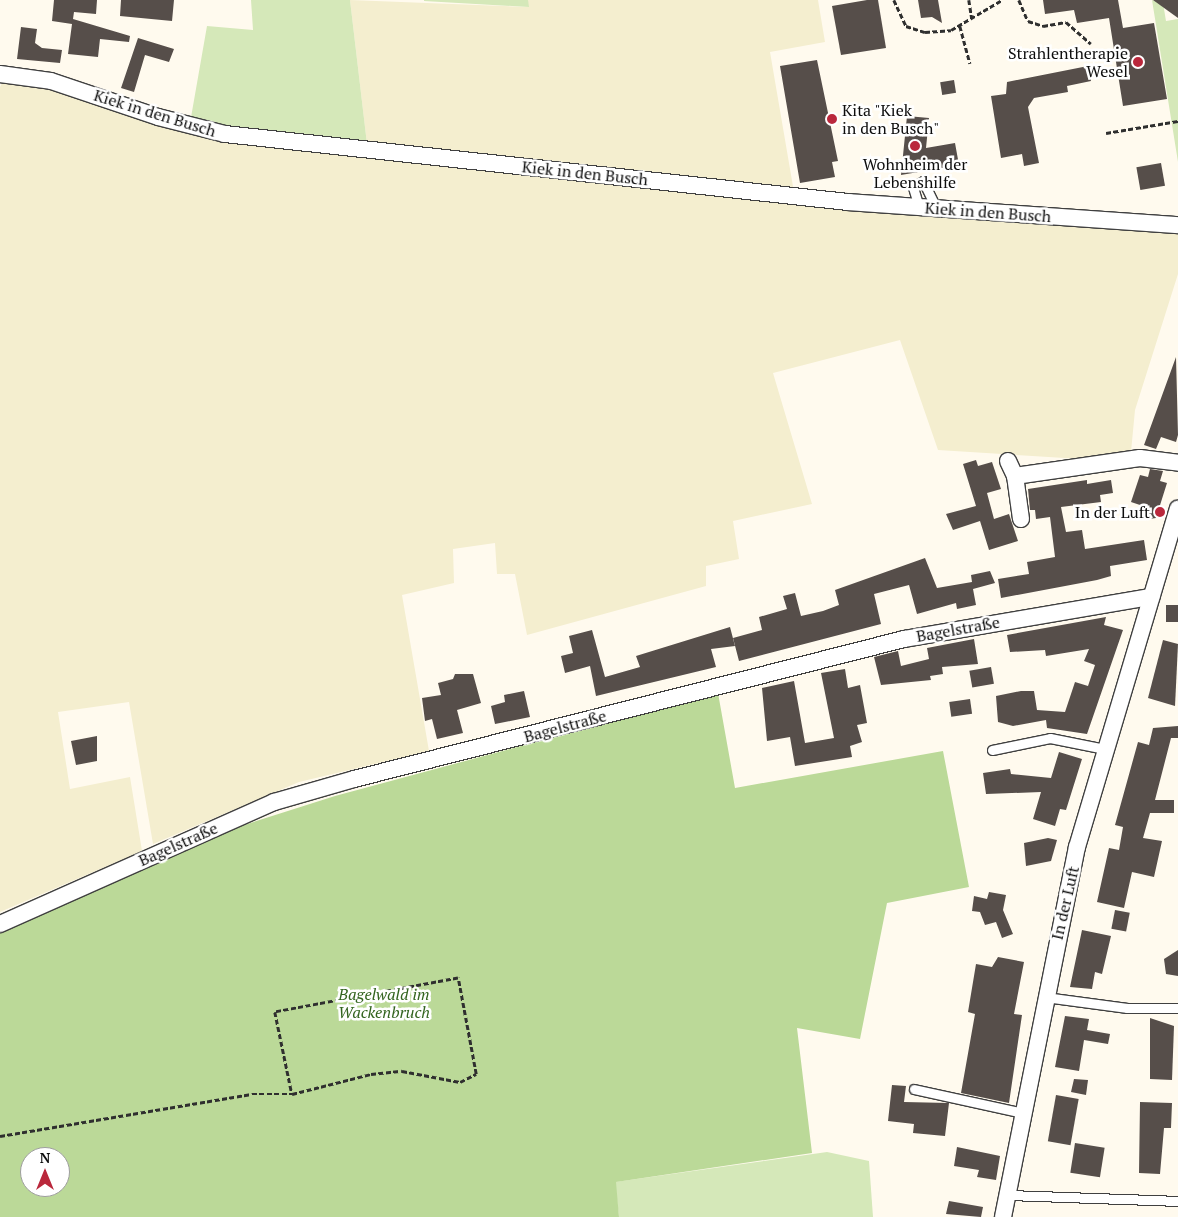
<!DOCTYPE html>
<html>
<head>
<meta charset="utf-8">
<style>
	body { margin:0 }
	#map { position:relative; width:1178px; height:1217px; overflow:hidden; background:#fffaee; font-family:"PT Serif",serif }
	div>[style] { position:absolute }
	.farmland>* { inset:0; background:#f4eecf }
	.green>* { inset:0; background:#d5e8b9 }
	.forest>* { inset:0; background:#bbd998 }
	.building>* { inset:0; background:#564e4a; transform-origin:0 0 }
	.path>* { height:2.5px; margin-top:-1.25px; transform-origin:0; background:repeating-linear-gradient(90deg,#2f2f2f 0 5px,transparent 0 7.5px) }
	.roads { filter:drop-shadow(1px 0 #404040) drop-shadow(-1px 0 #404040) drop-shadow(0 1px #404040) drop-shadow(0 -1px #404040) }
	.service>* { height:9px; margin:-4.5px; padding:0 4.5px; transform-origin:4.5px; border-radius:4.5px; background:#fff }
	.minor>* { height:16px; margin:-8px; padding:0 8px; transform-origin:8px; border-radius:8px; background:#fff }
	.dots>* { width:14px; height:14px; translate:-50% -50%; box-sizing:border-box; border:2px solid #fff; border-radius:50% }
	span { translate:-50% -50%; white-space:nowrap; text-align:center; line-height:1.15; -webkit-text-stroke:5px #fff; paint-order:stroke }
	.poi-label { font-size:16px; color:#0d0d0d }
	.right { translate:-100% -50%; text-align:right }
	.left { translate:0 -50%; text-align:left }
	.street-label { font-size:16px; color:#0d0d0d }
	.park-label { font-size:16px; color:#33641f; font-style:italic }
	.north { position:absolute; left:20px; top:1147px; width:50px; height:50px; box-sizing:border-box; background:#fff; border:1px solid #9e9e9e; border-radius:50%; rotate:0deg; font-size:14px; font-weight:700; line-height:20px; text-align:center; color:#0d0d0d }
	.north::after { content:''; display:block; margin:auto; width:18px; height:22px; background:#ba283c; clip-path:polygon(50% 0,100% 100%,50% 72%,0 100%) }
</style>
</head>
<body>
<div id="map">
	<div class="farmland">
		<i style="clip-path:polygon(350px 0,528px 7px,528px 0,818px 0,825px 42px,770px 52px,796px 204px,1178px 234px,1178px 274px,1135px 410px,1131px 452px,1081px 459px,938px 450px,900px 340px,773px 373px,812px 504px,733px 521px,739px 559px,706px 566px,706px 586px,527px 635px,515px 574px,497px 574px,495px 543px,453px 549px,454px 583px,402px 595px,429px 751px,299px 782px,153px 844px,129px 702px,58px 712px,70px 789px,130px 777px,142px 851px,0 912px,0 87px,4px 79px,56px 87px,157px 122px,367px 144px)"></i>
	</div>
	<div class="green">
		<i style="clip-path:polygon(251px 0,350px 0,367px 144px,190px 123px,207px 26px,253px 30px)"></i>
		<i style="clip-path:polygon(528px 0,529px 7px,424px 1px,424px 0)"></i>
		<i style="clip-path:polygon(1152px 0,1163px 3px,1166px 21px,1178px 19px,1178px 162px)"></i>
		<i style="clip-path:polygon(827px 1152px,869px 1161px,873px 1217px,619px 1217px,615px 1182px)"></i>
	</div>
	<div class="forest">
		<i style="clip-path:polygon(evenodd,718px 693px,735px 788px,943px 751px,969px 887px,887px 903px,860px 1039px,797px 1028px,812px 1153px,616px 1182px,619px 1217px,0 1217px,0 933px,241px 826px,335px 796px,718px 693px,30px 1157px,60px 1157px,60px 1187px,30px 1187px,30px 1157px)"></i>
	</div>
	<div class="building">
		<i style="clip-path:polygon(54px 0,97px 0,96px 14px,74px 12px,73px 19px,130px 36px,129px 42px,100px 39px,98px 57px,68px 54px,72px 24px,52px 21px)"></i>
		<i style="clip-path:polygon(121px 0,174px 0,172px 21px,120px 16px)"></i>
		<i style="clip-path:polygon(867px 0,878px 0,886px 48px,841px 55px,832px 6px)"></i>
		<i style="clip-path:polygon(918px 0,938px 0,942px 23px,932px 17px,921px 18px)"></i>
		<i style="clip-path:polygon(1043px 0,1118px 0,1123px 28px,1154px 23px,1167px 99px,1123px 106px,1109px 18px,1077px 23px,1074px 10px,1045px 14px)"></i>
		<i style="clip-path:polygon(1153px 0,1178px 0,1178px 18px)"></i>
		<i style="clip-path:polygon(21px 27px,37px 29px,35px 43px,42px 48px,62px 50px,60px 63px,17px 59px)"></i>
		<i style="clip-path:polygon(138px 38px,174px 49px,169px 62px,145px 55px,134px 92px,121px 88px)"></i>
		<i style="clip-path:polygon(817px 60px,838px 161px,832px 162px,835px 177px,800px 183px,780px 66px)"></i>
		<i style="clip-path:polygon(1088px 66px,1091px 81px,1067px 86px,1068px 92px,1034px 98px,1028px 107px,1039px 163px,1024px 166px,1022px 154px,1001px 158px,991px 96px,1006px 94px,1007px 82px)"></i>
		<i style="left:954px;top:80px;width:13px;height:14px;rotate:81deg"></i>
		<i style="clip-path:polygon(907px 116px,929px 118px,926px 148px,955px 143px,959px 165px,901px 175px)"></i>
		<i style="left:1161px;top:163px;width:23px;height:25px;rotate:80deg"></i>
		<i style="clip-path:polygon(1176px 357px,1178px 435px,1176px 442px,1161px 437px,1156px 449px,1144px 445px)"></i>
		<i style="clip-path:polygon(976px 460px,978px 466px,992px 462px,1001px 489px,987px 493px,994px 519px,1009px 514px,1018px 541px,989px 550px,980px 521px,953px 530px,946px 514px,976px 506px,963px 464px)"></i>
		<i style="clip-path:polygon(1150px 469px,1163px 471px,1160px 481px,1167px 483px,1156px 518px,1142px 520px,1140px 505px,1131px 502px,1140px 475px,1148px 477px)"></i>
		<i style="clip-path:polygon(1087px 480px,1087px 484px,1111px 480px,1113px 493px,1100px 495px,1101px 502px,1061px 507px,1066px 532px,1082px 530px,1085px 549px,1144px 540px,1147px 560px,1110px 566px,1111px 576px,1097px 580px,1001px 598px,998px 579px,1029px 574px,1027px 562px,1055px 557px,1050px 517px,1036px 519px,1035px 510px,1030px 510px,1028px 489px)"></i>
		<i style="clip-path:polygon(925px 558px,937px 588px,972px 582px,971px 575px,990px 571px,995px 583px,973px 589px,976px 605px,957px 609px,956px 603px,917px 614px,909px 585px,874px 594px,881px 624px,739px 661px,733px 638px,762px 630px,759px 617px,787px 609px,783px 596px,795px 593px,801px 616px,823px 611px,839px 605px,835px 590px)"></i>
		<i style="left:1166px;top:605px;width:12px;height:17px"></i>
		<i style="clip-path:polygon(1106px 617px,1104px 625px,1123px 630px,1087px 734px,1047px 728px,1046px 720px,1013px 726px,998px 722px,996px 696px,1021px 691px,1034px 691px,1037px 710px,1065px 712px,1075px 682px,1088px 686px,1095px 665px,1084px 661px,1089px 649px,1046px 656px,1045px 650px,1010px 652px,1007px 635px)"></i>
		<i style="clip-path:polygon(730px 627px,735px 646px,711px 649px,716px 667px,596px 696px,590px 666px,565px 673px,561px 656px,573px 653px,569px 636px,592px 630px,605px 677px,640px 667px,636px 656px)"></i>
		<i style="clip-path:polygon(974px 639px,978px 664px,942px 667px,943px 674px,930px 676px,931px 680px,881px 685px,874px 657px,898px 651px,901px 666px,929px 659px,927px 648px)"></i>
		<i style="clip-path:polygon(1163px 640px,1178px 644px,1175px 706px,1148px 698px)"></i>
		<i style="left:991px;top:667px;width:17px;height:22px;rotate:80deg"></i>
		<i style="clip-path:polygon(845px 669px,848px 688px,860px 685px,867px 723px,857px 725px,862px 742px,850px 746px,852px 757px,795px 766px,790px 737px,767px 741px,762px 688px,794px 681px,805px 743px,834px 738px,821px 673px)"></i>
		<i style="clip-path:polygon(455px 674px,473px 674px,481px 703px,457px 710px,463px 733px,437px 739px,432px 719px,425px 721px,422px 698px,441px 695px,438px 683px,453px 679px)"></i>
		<i style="clip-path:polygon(524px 691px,530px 717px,495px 724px,491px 706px,505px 702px,504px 695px)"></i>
		<i style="left:970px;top:699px;width:15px;height:21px;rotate:82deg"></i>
		<i style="clip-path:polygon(1178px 726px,1178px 738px,1171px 738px,1155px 800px,1174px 800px,1174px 813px,1150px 813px,1143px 838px,1162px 841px,1154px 877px,1132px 872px,1124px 908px,1097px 902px,1109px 848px,1119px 850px,1123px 827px,1115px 825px,1138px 742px,1149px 745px,1153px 728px)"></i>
		<i style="clip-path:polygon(97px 736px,97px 761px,76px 765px,71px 741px)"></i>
		<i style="clip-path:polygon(1059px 752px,1082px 759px,1066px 810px,1060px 809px,1055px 826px,1033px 819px,1041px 792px,986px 794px,983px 773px,1010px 769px,1011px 774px,1051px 778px)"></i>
		<i style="clip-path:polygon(1048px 838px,1057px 840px,1051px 861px,1026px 866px,1024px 843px)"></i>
		<i style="clip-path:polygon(989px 892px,1006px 895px,1003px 910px,1013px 934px,1002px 938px,996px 922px,985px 925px,980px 912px,972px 911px,974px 896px,987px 899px)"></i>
		<i style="left:1115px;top:910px;width:15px;height:19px;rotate:11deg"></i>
		<i style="clip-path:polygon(1082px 930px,1111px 936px,1102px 974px,1095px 972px,1092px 989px,1070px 987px)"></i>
		<i style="clip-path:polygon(1178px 950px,1178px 976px,1166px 974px,1164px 959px)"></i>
		<i style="clip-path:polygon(998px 957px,1024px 962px,1014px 1014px,1022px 1015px,1009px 1103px,961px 1093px,975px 1014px,968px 1012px,976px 964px,992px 967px)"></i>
		<i style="clip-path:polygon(1065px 1016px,1089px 1019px,1087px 1030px,1110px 1034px,1108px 1044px,1084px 1040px,1079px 1071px,1055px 1067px)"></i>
		<i style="clip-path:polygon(1150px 1018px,1174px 1026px,1172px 1080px,1150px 1079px)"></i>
		<i style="clip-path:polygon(1074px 1079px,1088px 1080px,1086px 1095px,1071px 1092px)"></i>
		<i style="clip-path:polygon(892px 1085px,906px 1086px,904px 1102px,949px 1103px,945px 1136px,913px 1133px,914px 1124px,888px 1121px)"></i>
		<i style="left:1056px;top:1095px;width:23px;height:47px;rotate:10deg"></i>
		<i style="clip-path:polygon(1140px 1102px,1172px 1103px,1171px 1128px,1164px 1128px,1160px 1174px,1139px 1173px)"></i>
		<i style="left:1075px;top:1143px;width:30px;height:30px;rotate:9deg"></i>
		<i style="clip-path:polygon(957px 1147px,1000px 1156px,996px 1180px,977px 1177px,979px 1170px,954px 1166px)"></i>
		<i style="clip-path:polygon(949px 1201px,983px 1207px,981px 1217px,946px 1214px)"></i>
	</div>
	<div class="path">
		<i style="left:894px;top:0;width:29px;rotate:65deg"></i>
		<i style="left:906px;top:26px;width:20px;rotate:18deg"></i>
		<i style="left:925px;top:32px;width:26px;rotate:-4deg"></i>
		<i style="left:951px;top:30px;width:59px;rotate:-30.5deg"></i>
		<i style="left:969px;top:0;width:19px;rotate:81deg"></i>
		<i style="left:1019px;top:0;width:23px;rotate:67deg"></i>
		<i style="left:1028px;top:21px;width:16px;rotate:18deg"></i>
		<i style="left:1043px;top:26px;width:23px;rotate:-10deg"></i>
		<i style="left:1066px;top:22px;width:33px;rotate:41deg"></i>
		<i style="left:960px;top:26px;width:39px;rotate:75deg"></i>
		<i style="left:1106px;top:133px;width:73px;rotate:-9.5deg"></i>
		<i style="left:0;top:1136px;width:255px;rotate:-9.5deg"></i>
		<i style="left:252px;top:1094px;width:40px"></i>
		<i style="left:292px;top:1094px;width:81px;rotate:-14.2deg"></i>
		<i style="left:371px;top:1074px;width:31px;rotate:-6deg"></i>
		<i style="left:402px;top:1071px;width:59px;rotate:10.7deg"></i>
		<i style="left:460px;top:1082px;width:18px;rotate:-27deg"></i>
		<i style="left:476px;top:1074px;width:98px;rotate:-100.6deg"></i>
		<i style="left:458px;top:978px;width:186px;rotate:169.5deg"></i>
		<i style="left:275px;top:1012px;width:84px;rotate:78.3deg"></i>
	</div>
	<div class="roads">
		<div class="service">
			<i style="left:919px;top:207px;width:21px;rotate:-107deg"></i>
			<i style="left:913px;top:187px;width:12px;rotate:-31deg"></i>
			<i style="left:923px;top:181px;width:30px;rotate:64deg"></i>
			<i style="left:992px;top:750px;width:59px;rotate:-11.7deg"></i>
			<i style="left:1050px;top:738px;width:56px;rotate:11.3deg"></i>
			<i style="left:1045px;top:997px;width:83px;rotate:7.6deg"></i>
			<i style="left:1127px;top:1008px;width:51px"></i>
			<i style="left:914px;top:1089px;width:112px;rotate:12.4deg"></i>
			<i style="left:1008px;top:1195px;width:170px;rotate:2deg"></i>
		</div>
		<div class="minor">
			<i style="left:0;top:74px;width:51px;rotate:7.8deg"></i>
			<i style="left:51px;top:81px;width:113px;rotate:18.6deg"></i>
			<i style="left:158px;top:117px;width:69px;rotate:14.2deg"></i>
			<i style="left:225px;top:134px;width:627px;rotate:6.23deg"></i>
			<i style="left:848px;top:202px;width:331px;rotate:4deg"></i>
			<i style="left:1008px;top:461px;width:17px;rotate:65deg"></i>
			<i style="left:1021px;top:519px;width:43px;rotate:-97.9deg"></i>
			<i style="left:1015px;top:476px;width:126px;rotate:-8.2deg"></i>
			<i style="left:1140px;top:458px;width:38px;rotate:7deg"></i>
			<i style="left:0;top:924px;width:300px;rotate:-24deg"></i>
			<i style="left:274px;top:802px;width:83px;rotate:-16deg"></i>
			<i style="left:354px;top:779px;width:568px;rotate:-14.28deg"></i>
			<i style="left:904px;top:639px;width:251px;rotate:-9.7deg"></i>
			<i style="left:1003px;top:1217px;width:377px;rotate:-78.7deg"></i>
			<i style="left:1077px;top:847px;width:353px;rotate:-73.4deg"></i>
		</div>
	</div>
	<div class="dots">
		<i style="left:1138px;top:62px;background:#ba283c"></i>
		<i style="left:832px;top:119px;background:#ba283c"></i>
		<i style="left:915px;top:146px;background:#ba283c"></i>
		<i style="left:1160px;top:512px;background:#ba283c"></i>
	</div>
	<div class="poi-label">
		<span class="right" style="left:1128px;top:62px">Strahlentherapie<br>Wesel</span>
		<span class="left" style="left:842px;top:119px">Kita "Kiek<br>in den Busch"</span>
		<span style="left:915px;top:173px">Wohnheim der<br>Lebenshilfe</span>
		<span class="right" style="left:1150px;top:512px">In der Luft</span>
	</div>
	<div class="street-label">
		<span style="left:155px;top:113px;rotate:17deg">Kiek in den Busch</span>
		<span style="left:585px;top:173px;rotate:6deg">Kiek in den Busch</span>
		<span style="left:988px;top:212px;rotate:4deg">Kiek in den Busch</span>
		<span style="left:958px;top:629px;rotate:-10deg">Bagelstraße</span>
		<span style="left:565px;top:726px;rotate:-15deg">Bagelstraße</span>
		<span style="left:178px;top:844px;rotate:-24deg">Bagelstraße</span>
		<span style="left:1065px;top:903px;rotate:-77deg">In der Luft</span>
	</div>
	<div class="park-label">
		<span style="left:384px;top:1003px">Bagelwald im<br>Wackenbruch</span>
	</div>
	<div class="north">N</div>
</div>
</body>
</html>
